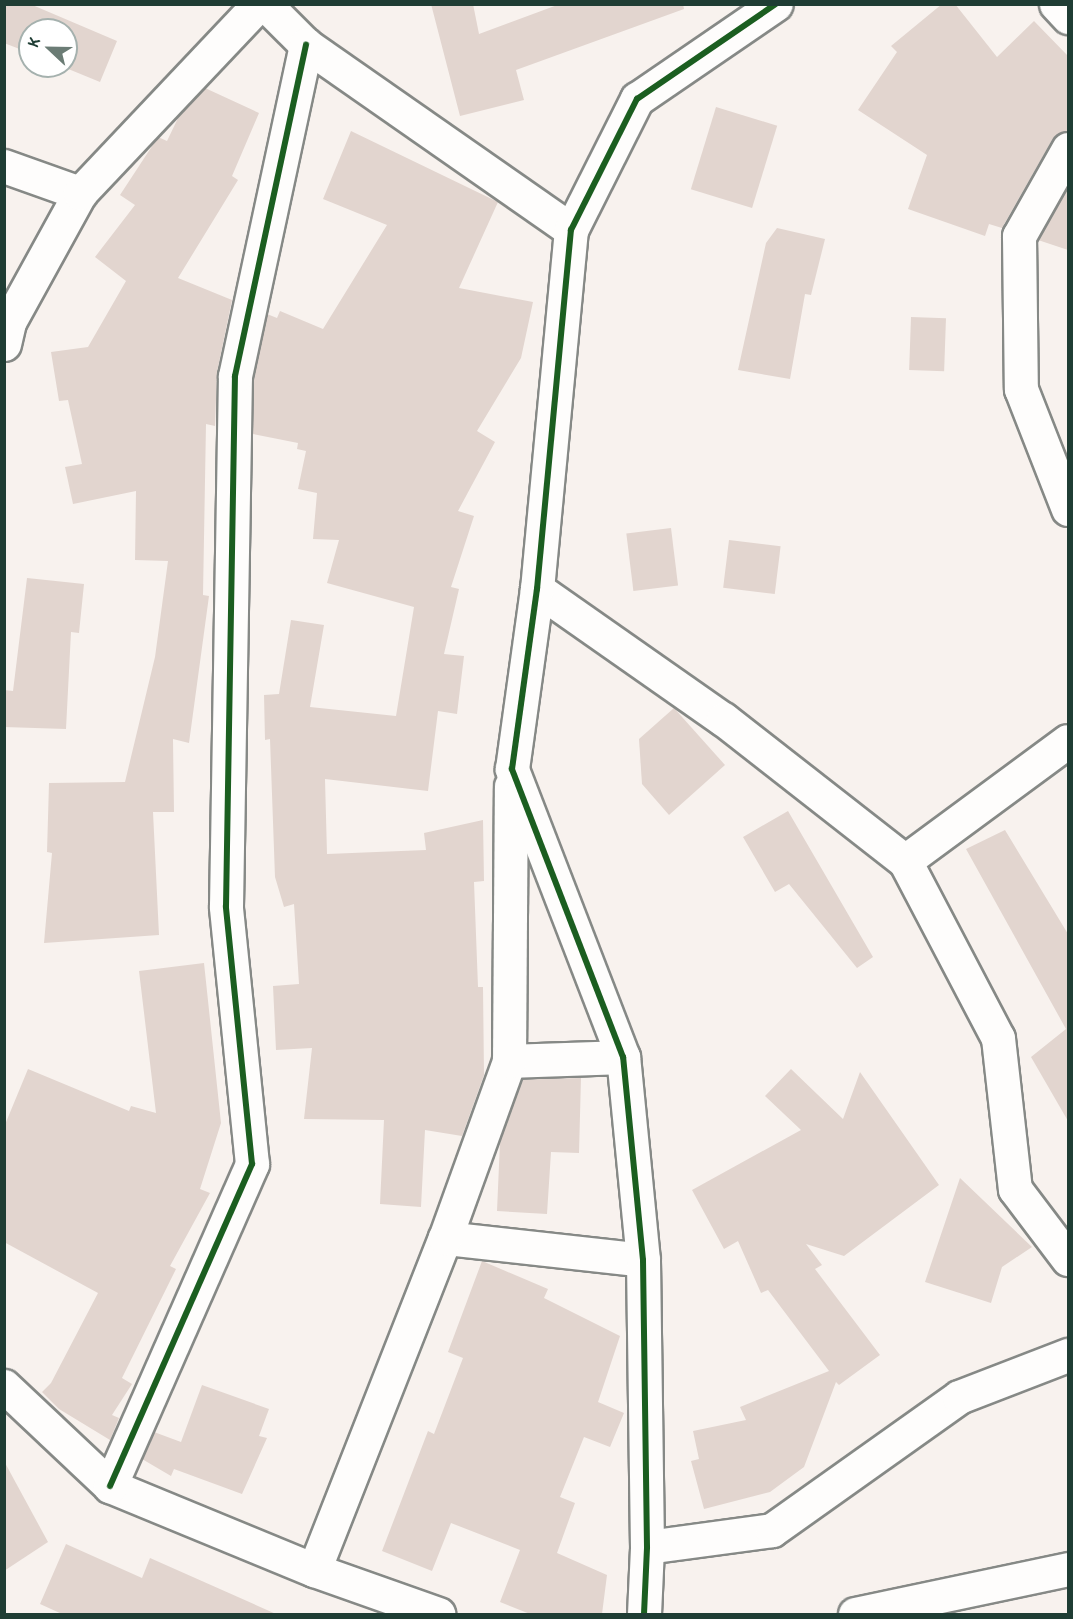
<!DOCTYPE html>
<html>
<head>
<meta charset="utf-8">
<style>
	body { margin:0 }
	#map { position:relative; width:1073px; height:1619px; overflow:hidden; background:#f8f2ee; font-family:"Patrick Hand",sans-serif }
	div>[style] { position:absolute }
	.building>* { inset:0; background:#e2d5cf; transform-origin:0 0 }
	.roads { filter:drop-shadow(2px 0 #868986) drop-shadow(-2px 0 #868986) drop-shadow(0 2px #868986) drop-shadow(0 -2px #868986) }
	.minor>* { height:33px; margin:-16.5px; padding:0 16.5px; transform-origin:16.5px; border-radius:16.5px; background:#fefdfc }
	.cycleway>* { height:6px; margin:-3px; padding:0 3px; transform-origin:3px; border-radius:3px; background:#1b5e20 }
	span { translate:-50% -50%; white-space:nowrap; text-align:center; line-height:1.15; -webkit-text-stroke:6px #fff; paint-order:stroke }
	.frame { position:absolute; inset:0; border:6px solid #1f3d34; pointer-events:none }
	.north { position:absolute; left:18px; top:18px; width:60px; height:60px; box-sizing:border-box; background:#fff; border:2px solid #a5b1ae; border-radius:50%; rotate:292deg; font-size:16px; font-weight:700; line-height:24px; text-align:center; color:#1f3d34 }
	.north::after { content:''; display:block; margin:auto; width:21px; height:27px; background:#6b7c75; clip-path:polygon(50% 0,100% 100%,50% 72%,0 100%) }
</style>
</head>
<body>
<div id="map">
	<div class="building">
		<i style="clip-path:polygon(4px 4px,30px 4px,117px 41px,100px 82px,61px 66px,66px 66px,66px 30px,30px 30px,30px 53px,4px 43px)"></i>
		<i style="clip-path:polygon(431px 4px,473px 4px,479px 34px,560px 4px,683px 4px,684px 9px,516px 70px,524px 100px,460px 116px)"></i>
		<i style="clip-path:polygon(942px 4px,955px 4px,997px 57px,1034px 21px,1068px 56px,1068px 130px,1052px 140px,1002px 228px,989px 224px,985px 236px,908px 209px,927px 155px,858px 110px,897px 52px,891px 46px)"></i>
		<i style="clip-path:polygon(205px 88px,259px 113px,232px 176px,238px 180px,178px 278px,232px 300px,217px 372px,215px 426px,206px 424px,203px 595px,209px 596px,189px 743px,173px 739px,174px 812px,153px 812px,159px 935px,44px 943px,52px 853px,47px 852px,49px 783px,125px 782px,155px 657px,168px 561px,135px 560px,136px 491px,73px 504px,65px 467px,82px 464px,68px 400px,59px 401px,51px 352px,88px 347px,126px 281px,95px 257px,135px 205px,120px 195px,158px 137px,167px 141px,179px 116px)"></i>
		<i style="left:716px;top:107px;width:64px;height:86px;rotate:17deg"></i>
		<i style="clip-path:polygon(351px 131px,498px 202px,459px 288px,533px 302px,521px 358px,477px 431px,495px 442px,458px 511px,474px 516px,451px 587px,459px 589px,444px 654px,464px 656px,457px 714px,438px 711px,428px 791px,325px 779px,327px 854px,426px 850px,424px 833px,483px 820px,484px 881px,474px 882px,478px 987px,483px 987px,484px 1075px,462px 1136px,425px 1130px,421px 1207px,380px 1204px,384px 1120px,304px 1119px,312px 1048px,276px 1050px,273px 986px,299px 984px,294px 904px,284px 907px,275px 877px,270px 739px,265px 740px,264px 695px,279px 694px,291px 620px,324px 625px,310px 707px,396px 716px,414px 607px,327px 583px,339px 540px,313px 539px,317px 493px,298px 489px,306px 451px,297px 449px,298px 443px,253px 434px,254px 378px,267px 314px,277px 318px,280px 311px,323px 329px,387px 225px,323px 199px)"></i>
		<i style="clip-path:polygon(1068px 186px,1068px 250px,1038px 240px)"></i>
		<i style="clip-path:polygon(777px 228px,825px 239px,811px 295px,805px 294px,790px 379px,738px 370px,766px 243px)"></i>
		<i style="left:911px;top:317px;width:35px;height:53px;rotate:2deg"></i>
		<i style="left:671px;top:528px;width:58px;height:45px;rotate:83deg"></i>
		<i style="left:729px;top:540px;width:52px;height:48px;rotate:7deg"></i>
		<i style="clip-path:polygon(27px 578px,84px 584px,79px 633px,71px 632px,66px 729px,4px 727px,4px 690px,13px 691px)"></i>
		<i style="clip-path:polygon(674px 708px,725px 765px,669px 815px,642px 784px,639px 739px)"></i>
		<i style="clip-path:polygon(788px 811px,873px 957px,857px 968px,789px 884px,775px 892px,743px 837px)"></i>
		<i style="clip-path:polygon(1005px 830px,1068px 934px,1068px 1121px,1031px 1057px,1066px 1029px,966px 849px)"></i>
		<i style="clip-path:polygon(204px 963px,221px 1123px,200px 1189px,210px 1193px,170px 1266px,176px 1269px,122px 1378px,132px 1384px,112px 1415px,119px 1418px,110px 1440px,59px 1409px,42px 1392px,51px 1383px,98px 1293px,4px 1242px,4px 1127px,28px 1069px,129px 1111px,131px 1106px,156px 1113px,139px 971px)"></i>
		<i style="clip-path:polygon(791px 1069px,843px 1119px,860px 1072px,939px 1185px,844px 1256px,806px 1244px,822px 1265px,815px 1269px,880px 1355px,839px 1385px,836px 1382px,804px 1467px,770px 1492px,704px 1509px,691px 1461px,699px 1459px,693px 1431px,746px 1420px,740px 1407px,829px 1371px,768px 1290px,761px 1293px,738px 1241px,724px 1249px,692px 1190px,801px 1130px,765px 1096px)"></i>
		<i style="clip-path:polygon(581px 1078px,579px 1153px,551px 1152px,547px 1214px,497px 1211px,500px 1142px,522px 1079px)"></i>
		<i style="clip-path:polygon(960px 1178px,1032px 1247px,1002px 1267px,991px 1303px,925px 1282px)"></i>
		<i style="clip-path:polygon(482px 1261px,548px 1289px,544px 1298px,620px 1336px,598px 1402px,624px 1413px,610px 1447px,584px 1437px,560px 1497px,575px 1503px,557px 1553px,607px 1575px,602px 1614px,530px 1614px,500px 1602px,520px 1550px,451px 1523px,432px 1571px,382px 1551px,428px 1431px,434px 1434px,463px 1358px,448px 1352px)"></i>
		<i style="clip-path:polygon(202px 1385px,269px 1409px,259px 1436px,267px 1438px,242px 1494px,174px 1469px,171px 1476px,142px 1459px,154px 1432px,181px 1442px)"></i>
		<i style="clip-path:polygon(4px 1461px,48px 1542px,4px 1571px)"></i>
		<i style="clip-path:polygon(66px 1544px,142px 1578px,150px 1558px,276px 1614px,62px 1614px,40px 1604px)"></i>
	</div>
	<div class="roads">
		<div class="minor">
			<i style="left:265px;top:4px;width:58px;rotate:45deg"></i>
			<i style="left:306px;top:45px;width:323px;rotate:34.9deg"></i>
			<i style="left:1056px;top:4px;width:18px;rotate:47deg"></i>
			<i style="left:1068px;top:149px;width:100px;rotate:119.4deg"></i>
			<i style="left:1019px;top:236px;width:153px;rotate:89.3deg"></i>
			<i style="left:1021px;top:389px;width:129px;rotate:68.6deg"></i>
			<i style="left:4px;top:166px;width:81px;rotate:19.6deg"></i>
			<i style="left:4px;top:344px;width:23px;rotate:-77deg"></i>
			<i style="left:9px;top:322px;width:147px;rotate:-61.2deg"></i>
			<i style="left:80px;top:193px;width:260px;rotate:-46.6deg"></i>
			<i style="left:537px;top:589px;width:227px;rotate:35deg"></i>
			<i style="left:723px;top:719px;width:231px;rotate:38deg"></i>
			<i style="left:905px;top:861px;width:200px;rotate:62.3deg"></i>
			<i style="left:998px;top:1038px;width:152px;rotate:83.6deg"></i>
			<i style="left:1015px;top:1189px;width:88px;rotate:52.9deg"></i>
			<i style="left:905px;top:861px;width:202px;rotate:-36.4deg"></i>
			<i style="left:509px;top:1061px;width:114px;rotate:-2deg"></i>
			<i style="left:445px;top:1238px;width:199px;rotate:6.3deg"></i>
			<i style="left:4px;top:1386px;width:146px;rotate:43.3deg"></i>
			<i style="left:110px;top:1486px;width:221px;rotate:22.4deg"></i>
			<i style="left:314px;top:1570px;width:132px;rotate:19.5deg"></i>
			<i style="left:110px;top:1486px;width:352px;rotate:-66.2deg"></i>
			<i style="left:252px;top:1164px;width:259px;rotate:-95.8deg"></i>
			<i style="left:226px;top:906px;width:530px;rotate:-89.03deg"></i>
			<i style="left:235px;top:376px;width:339px;rotate:-77.9deg"></i>
			<i style="left:647px;top:1547px;width:126px;rotate:-7.7deg"></i>
			<i style="left:772px;top:1530px;width:229px;rotate:-35.4deg"></i>
			<i style="left:959px;top:1397px;width:117px;rotate:-21.1deg"></i>
			<i style="left:314px;top:1570px;width:357px;rotate:-68.5deg"></i>
			<i style="left:445px;top:1238px;width:188px;rotate:-70.1deg"></i>
			<i style="left:509px;top:1061px;width:275px;rotate:-89.6deg"></i>
			<i style="left:644px;top:1614px;width:67px;rotate:-87.4deg"></i>
			<i style="left:647px;top:1547px;width:287px;rotate:-90.8deg"></i>
			<i style="left:643px;top:1260px;width:204px;rotate:-95.6deg"></i>
			<i style="left:623px;top:1057px;width:309px;rotate:-111.1deg"></i>
			<i style="left:512px;top:769px;width:182px;rotate:-82.1deg"></i>
			<i style="left:537px;top:589px;width:361px;rotate:-84.6deg"></i>
			<i style="left:571px;top:230px;width:147px;rotate:-63.3deg"></i>
			<i style="left:637px;top:99px;width:168px;rotate:-34.4deg"></i>
			<i style="left:855px;top:1614px;width:218px;rotate:-11.9deg"></i>
		</div>
	</div>
	<div class="cycleway">
		<i style="left:110px;top:1486px;width:352px;rotate:-66.2deg"></i>
		<i style="left:252px;top:1164px;width:259px;rotate:-95.8deg"></i>
		<i style="left:226px;top:906px;width:530px;rotate:-89.03deg"></i>
		<i style="left:235px;top:376px;width:339px;rotate:-77.9deg"></i>
		<i style="left:644px;top:1614px;width:67px;rotate:-87.4deg"></i>
		<i style="left:647px;top:1547px;width:287px;rotate:-90.8deg"></i>
		<i style="left:643px;top:1260px;width:204px;rotate:-95.6deg"></i>
		<i style="left:623px;top:1057px;width:309px;rotate:-111.1deg"></i>
		<i style="left:512px;top:769px;width:182px;rotate:-82.1deg"></i>
		<i style="left:537px;top:589px;width:361px;rotate:-84.6deg"></i>
		<i style="left:571px;top:230px;width:147px;rotate:-63.3deg"></i>
		<i style="left:637px;top:99px;width:168px;rotate:-34.4deg"></i>
	</div>
	<div class="frame"></div>
	<div class="north">K</div>
</div>
</body>
</html>
